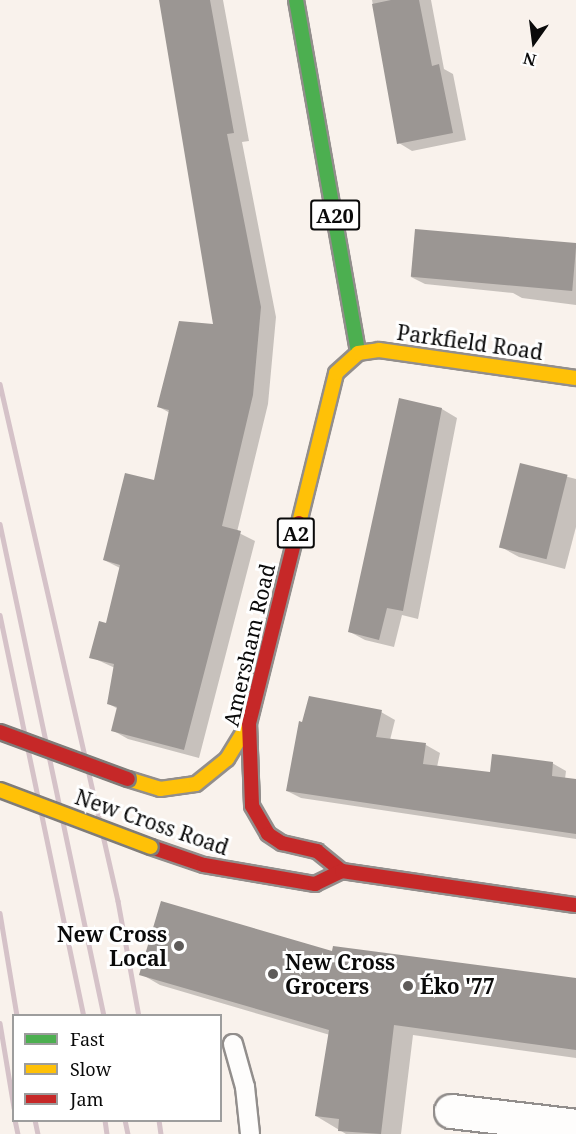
<!DOCTYPE html>
<html>
<head>
<meta charset="utf-8">
<style>
	body { margin:0 }
	#map { position:relative; width:576px; height:1134px; overflow:hidden; background:#f9f2ec; font-family:"Noto Serif",serif }
	div>[style] { position:absolute }
	.shadow>* { inset:0; background:#0003 }
	.building>* { inset:0; background:#9b9693; transform-origin:0 0 }
	.roads { filter:drop-shadow(2px 0 #928e8c) drop-shadow(-2px 0 #928e8c) drop-shadow(0 2px #928e8c) drop-shadow(0 -2px #928e8c) }
	.lane>* { height:18px; margin:-9px; padding:0 9px; transform-origin:9px; border-radius:9px; background:#fefdfc }
	.street>* { height:33px; margin:-16.5px; padding:0 16.5px; transform-origin:16.5px; border-radius:16.5px; background:#fefdfc }
	.fast>* { height:14px; margin:-7px; padding:0 7px; transform-origin:7px; border-radius:7px; background:#4caf50 }
	.slow>* { height:14px; margin:-7px; padding:0 7px; transform-origin:7px; border-radius:7px; background:#ffc107 }
	.jam>* { height:14px; margin:-7px; padding:0 7px; transform-origin:7px; border-radius:7px; background:#c62828 }
	.rail>* { height:4.5px; margin:-2.25px; padding:0 2.25px; transform-origin:2.25px; border-radius:2.25px; background:#d5c2c8 }
	.bridges { filter:drop-shadow(2px 0 #7f7c79) drop-shadow(-2px 0 #7f7c79) drop-shadow(0 2px #7f7c79) drop-shadow(0 -2px #7f7c79) }
	.slow-bridge>* { height:14px; margin:-7px; padding:0 7px; transform-origin:7px; border-radius:7px; background:#ffc107 }
	.jam-bridge>* { height:14px; margin:-7px; padding:0 7px; transform-origin:7px; border-radius:7px; background:#c62828 }
	.dots>* { width:16px; height:16px; translate:-50% -50%; box-sizing:border-box; border:3px solid #fff; border-radius:50% }
	span { translate:-50% -50%; white-space:nowrap; text-align:center; line-height:1.15; -webkit-text-stroke:6px #fff; paint-order:stroke }
	.shield-label span { padding:2px 4px; background:#fff; border:2px solid; border-radius:4px; -webkit-text-stroke-width:0 }
	.shield-label { font-size:20px; color:#0a0a0a; font-weight:700 }
	.street-label { font-size:21px; color:#0a0a0a }
	.poi-label { font-size:21px; color:#0a0a0a; font-weight:700 }
	.right { translate:-100% -50%; text-align:right }
	.left { translate:0 -50%; text-align:left }
	.legend { position:absolute; left:12px; top:1014px; width:210px; height:108px; box-sizing:border-box; background:#fff; border:2px solid #9d9d9d; margin:0; padding:8px 10px; list-style:none; font-size:18px; color:#0a0a0a }
	.legend li { display:flex; align-items:center; gap:12px; height:30px }
	.legend b { width:30px; border:2px solid #9d9d9d }
	.north { position:absolute; left:504px; top:12px; width:60px; height:60px; -webkit-text-stroke:4px #fff; paint-order:stroke; rotate:194deg; font-size:16px; font-weight:700; line-height:24px; text-align:center; color:#0a0a0a }
	.north::after { content:''; display:block; margin:auto; width:21px; height:27px; background:#0a0a0a; clip-path:polygon(50% 0,100% 100%,50% 72%,0 100%) }
</style>
</head>
<body>
<div id="map">
	<div class="shadow">
		<i style="clip-path:polygon(160px 0,223px 0,249px 141px,242px 142px,276px 317px,268px 404px,237px 532px,255px 541px,199px 758px,128px 739px,112px 730px,118px 709px,109px 704px,115px 668px,91px 657px,107px 625px,120px 568px,104px 560px,155px 482px,170px 413px,159px 407px,215px 325px)"></i>
		<i style="clip-path:polygon(372px 0,431px 0,444px 69px,453px 74px,466px 140px,412px 151px,399px 143px)"></i>
		<i style="clip-path:polygon(576px 245px,576px 305px,522px 298px,513px 293px,425px 284px,411px 277px)"></i>
		<i style="clip-path:polygon(400px 400px,442px 409px,457px 418px,418px 619px,402px 615px,394px 647px,365px 640px,350px 632px)"></i>
		<i style="clip-path:polygon(521px 465px,576px 479px,576px 527px,565px 569px,519px 557px,501px 547px)"></i>
		<i style="clip-path:polygon(381px 712px,395px 720px,390px 740px,426px 745px,440px 753px,437px 767px,491px 774px,552px 763px,566px 771px,565px 779px,576px 780px,576px 839px,301px 798px,287px 791px)"></i>
		<i style="clip-path:polygon(333px 953px,576px 980px,576px 1058px,413px 1035px,401px 1134px,346px 1134px,316px 1116px,330px 1035px,160px 985px,141px 974px)"></i>
	</div>
	<div class="building">
		<i style="clip-path:polygon(159px 0,210px 0,234px 133px,227px 134px,261px 307px,253px 395px,222px 526px,241px 531px,184px 750px,111px 731px,117px 707px,107px 704px,114px 664px,89px 658px,99px 621px,106px 623px,120px 565px,103px 560px,125px 473px,154px 480px,169px 410px,157px 407px,179px 321px,213px 324px)"></i>
		<i style="clip-path:polygon(391px 0,419px 0,432px 66px,439px 64px,453px 133px,397px 144px,372px 4px)"></i>
		<i style="left:415px;top:229px;width:162px;height:48px;rotate:5deg"></i>
		<i style="clip-path:polygon(399px 398px,442px 408px,403px 611px,387px 608px,379px 640px,348px 632px)"></i>
		<i style="left:520px;top:463px;width:49px;height:87px;rotate:14deg"></i>
		<i style="clip-path:polygon(309px 696px,382px 710px,376px 737px,426px 743px,423px 764px,490px 772px,492px 754px,553px 762px,552px 776px,576px 779px,576px 834px,286px 791px,299px 721px,302px 722px)"></i>
		<i style="clip-path:polygon(161px 901px,332px 951px,333px 946px,576px 978px,576px 1050px,394px 1025px,381px 1134px,338px 1131px,339px 1119px,315px 1116px,329px 1030px,139px 975px)"></i>
	</div>
	<div class="roads">
		<div class="lane">
			<i style="left:233px;top:1044px;width:45px;rotate:74.4deg"></i>
			<i style="left:245px;top:1087px;width:47px;rotate:83.9deg"></i>
		</div>
		<div class="street">
			<i style="left:451px;top:1111px;width:126px;rotate:6.8deg"></i>
		</div>
		<div class="fast">
			<i style="left:296px;top:0;width:358px;rotate:80deg"></i>
		</div>
		<div class="slow">
			<i style="left:299px;top:523px;width:154px;rotate:-76.1deg"></i>
			<i style="left:336px;top:373px;width:30px;rotate:-42deg"></i>
			<i style="left:358px;top:353px;width:21px;rotate:-8deg"></i>
			<i style="left:379px;top:350px;width:199px;rotate:8.1deg"></i>
			<i style="left:128px;top:779px;width:34px;rotate:17deg"></i>
			<i style="left:160px;top:789px;width:36px;rotate:-8deg"></i>
			<i style="left:196px;top:784px;width:40px;rotate:-39deg"></i>
			<i style="left:227px;top:759px;width:42px;rotate:-58.6deg"></i>
		</div>
		<div class="jam">
			<i style="left:299px;top:523px;width:206px;rotate:104deg"></i>
			<i style="left:249px;top:723px;width:83px;rotate:87.9deg"></i>
			<i style="left:252px;top:806px;width:32px;rotate:60deg"></i>
			<i style="left:268px;top:834px;width:17px;rotate:33deg"></i>
			<i style="left:282px;top:843px;width:36px;rotate:13deg"></i>
			<i style="left:317px;top:851px;width:32px;rotate:39deg"></i>
			<i style="left:151px;top:847px;width:56px;rotate:18.8deg"></i>
			<i style="left:204px;top:865px;width:113px;rotate:9.7deg"></i>
			<i style="left:315px;top:884px;width:30px;rotate:-26deg"></i>
			<i style="left:342px;top:871px;width:236px;rotate:8.3deg"></i>
		</div>
	</div>
	<div class="rail">
		<i style="left:0;top:384px;width:530px;rotate:77.14deg"></i>
		<i style="left:118px;top:901px;width:117px;rotate:79.7deg"></i>
		<i style="left:0;top:524px;width:503px;rotate:78.06deg"></i>
		<i style="left:0;top:615px;width:410px;rotate:78.2deg"></i>
		<i style="left:0;top:913px;width:104px;rotate:80.6deg"></i>
		<i style="left:0;top:1023px;width:86px;rotate:80.6deg"></i>
		<i style="left:15px;top:1120px;width:14px;rotate:78deg"></i>
		<i style="left:35px;top:1120px;width:14px;rotate:78deg"></i>
		<i style="left:105px;top:1120px;width:14px;rotate:82deg"></i>
		<i style="left:125px;top:1120px;width:14px;rotate:78deg"></i>
		<i style="left:159px;top:1120px;width:14px;rotate:82deg"></i>
	</div>
	<div class="bridges">
		<div class="slow-bridge">
			<i style="left:0;top:790px;width:161px;rotate:20.7deg"></i>
		</div>
		<div class="jam-bridge">
			<i style="left:0;top:732px;width:136px;rotate:20.2deg"></i>
		</div>
	</div>
	<div class="dots">
		<i style="left:179px;top:946px;background:#5e5b59"></i>
		<i style="left:273px;top:974px;background:#5e5b59"></i>
		<i style="left:408px;top:986px;background:#5e5b59"></i>
	</div>
	<div class="shield-label">
		<span style="left:335px;top:215px">A20</span>
		<span style="left:296px;top:533px">A2</span>
	</div>
	<div class="street-label">
		<span style="left:470px;top:342px;rotate:8deg">Parkfield Road</span>
		<span style="left:249px;top:645px;rotate:-77deg">Amersham Road</span>
		<span style="left:152px;top:822px;rotate:19deg">New Cross Road</span>
	</div>
	<div class="poi-label">
		<span class="right" style="left:167px;top:946px">New Cross<br>Local</span>
		<span class="left" style="left:285px;top:974px">New Cross<br>Grocers</span>
		<span class="left" style="left:420px;top:986px">Éko '77</span>
	</div>
	<ul class="legend">
	<li><b style="height:8px;background:#4caf50"></b>Fast</li>
	<li><b style="height:8px;background:#ffc107"></b>Slow</li>
	<li><b style="height:8px;background:#c62828"></b>Jam</li>
	</ul>
	<div class="north">N</div>
</div>
</body>
</html>
